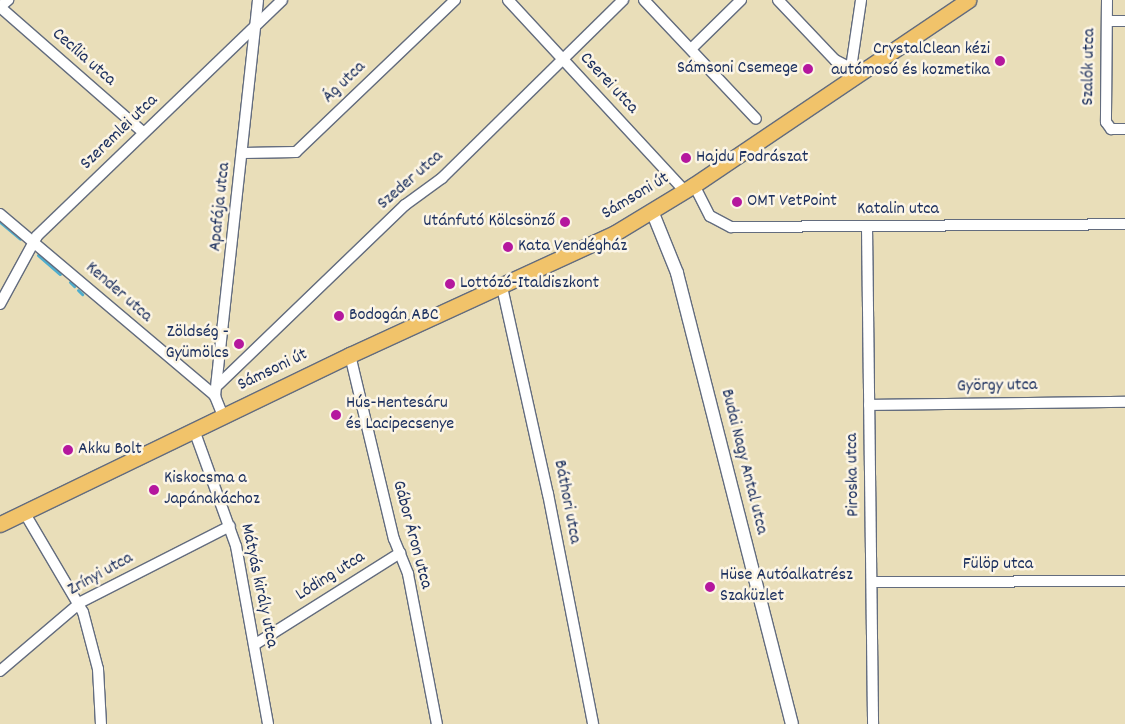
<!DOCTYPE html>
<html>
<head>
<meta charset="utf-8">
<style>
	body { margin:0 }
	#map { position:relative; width:1125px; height:724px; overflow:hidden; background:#e9deb9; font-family:Dekko,sans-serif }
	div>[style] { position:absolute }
	.stream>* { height:3px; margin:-1.5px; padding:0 1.5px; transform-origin:1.5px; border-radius:1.5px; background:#4fadcd }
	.roads { filter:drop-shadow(1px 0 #636c7e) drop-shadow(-1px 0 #636c7e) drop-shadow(0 1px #636c7e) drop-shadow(0 -1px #636c7e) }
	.minor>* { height:10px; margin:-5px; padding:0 5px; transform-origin:5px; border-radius:5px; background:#fff }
	.tertiary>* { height:12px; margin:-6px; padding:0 6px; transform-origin:6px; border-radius:6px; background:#fff }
	.primary>* { height:15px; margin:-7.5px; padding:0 7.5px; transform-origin:7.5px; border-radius:7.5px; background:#f1c36a }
	.dots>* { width:14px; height:14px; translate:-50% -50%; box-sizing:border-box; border:2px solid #fcf5e5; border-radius:50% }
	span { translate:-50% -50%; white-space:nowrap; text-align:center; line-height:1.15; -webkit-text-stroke:5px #fcf5e5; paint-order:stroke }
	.poi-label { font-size:18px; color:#1b2f5e }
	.right { translate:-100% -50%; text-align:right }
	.left { translate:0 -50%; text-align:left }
	.street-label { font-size:18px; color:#1b2f5e }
</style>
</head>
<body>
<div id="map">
	<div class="stream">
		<i style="left:0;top:222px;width:26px;rotate:40deg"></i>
		<i style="left:38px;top:255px;width:29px;rotate:41deg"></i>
		<i style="left:70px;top:282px;width:6px;rotate:45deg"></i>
		<i style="left:78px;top:290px;width:6px;rotate:45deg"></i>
	</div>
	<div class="roads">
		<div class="minor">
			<i style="left:508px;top:0;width:259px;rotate:47.2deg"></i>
			<i style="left:644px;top:0;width:163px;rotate:46.7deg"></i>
			<i style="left:778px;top:0;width:83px;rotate:46.5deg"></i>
			<i style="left:835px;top:60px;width:18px;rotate:27deg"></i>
			<i style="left:1107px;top:0;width:122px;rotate:90.5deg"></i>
			<i style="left:1106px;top:122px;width:9px;rotate:54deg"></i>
			<i style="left:1111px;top:129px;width:14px"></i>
			<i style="left:0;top:7px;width:191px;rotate:41.2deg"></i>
			<i style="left:0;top:7px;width:11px;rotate:-41deg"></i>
			<i style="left:1107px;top:21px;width:18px"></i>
			<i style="left:691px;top:49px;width:70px;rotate:-44.4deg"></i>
			<i style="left:854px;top:73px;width:6px;rotate:-121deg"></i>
			<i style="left:851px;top:68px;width:69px;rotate:-81.6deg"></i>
			<i style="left:243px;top:153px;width:53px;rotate:-1.1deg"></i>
			<i style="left:296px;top:152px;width:220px;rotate:-43.7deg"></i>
			<i style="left:694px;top:185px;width:35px;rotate:63deg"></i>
			<i style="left:710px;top:216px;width:24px;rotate:28deg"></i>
			<i style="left:731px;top:227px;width:394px;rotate:-0.4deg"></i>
			<i style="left:0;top:214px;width:282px;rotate:40.2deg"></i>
			<i style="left:867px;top:227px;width:497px;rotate:89.3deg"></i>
			<i style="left:502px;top:287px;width:212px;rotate:77.5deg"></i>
			<i style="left:548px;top:494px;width:234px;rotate:78.9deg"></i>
			<i style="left:0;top:304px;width:77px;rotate:-61.4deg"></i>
			<i style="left:37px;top:236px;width:340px;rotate:-43.9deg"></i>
			<i style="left:350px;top:355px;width:189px;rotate:76.6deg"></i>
			<i style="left:394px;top:539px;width:38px;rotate:68deg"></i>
			<i style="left:408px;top:574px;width:153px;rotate:79.1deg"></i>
			<i style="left:218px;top:385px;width:260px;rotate:-43.9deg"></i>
			<i style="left:405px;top:205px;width:46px;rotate:-36.1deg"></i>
			<i style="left:442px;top:178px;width:254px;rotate:-44.5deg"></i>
			<i style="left:869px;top:405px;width:256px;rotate:-0.7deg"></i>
			<i style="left:223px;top:416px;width:22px;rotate:-112deg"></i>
			<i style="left:215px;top:396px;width:398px;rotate:-83.8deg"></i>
			<i style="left:194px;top:430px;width:123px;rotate:70.1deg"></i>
			<i style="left:236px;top:546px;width:181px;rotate:79.8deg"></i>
			<i style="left:24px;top:512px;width:116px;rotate:59.5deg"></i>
			<i style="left:83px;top:612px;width:59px;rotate:75.3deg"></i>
			<i style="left:98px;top:669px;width:55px;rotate:86.9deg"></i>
			<i style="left:872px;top:582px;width:253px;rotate:-0.2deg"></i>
			<i style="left:254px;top:645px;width:173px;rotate:-32.2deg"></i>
			<i style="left:0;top:671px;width:106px;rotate:-40.4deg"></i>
			<i style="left:81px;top:602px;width:167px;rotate:-27deg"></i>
		</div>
		<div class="tertiary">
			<i style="left:652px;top:211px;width:67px;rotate:68deg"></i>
			<i style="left:677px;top:273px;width:465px;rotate:75.7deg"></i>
		</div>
		<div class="primary">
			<i style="left:0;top:524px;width:389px;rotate:-25.8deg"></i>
			<i style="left:350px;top:355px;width:292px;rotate:-24.7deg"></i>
			<i style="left:615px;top:233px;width:92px;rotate:-31.3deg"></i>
			<i style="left:694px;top:185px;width:331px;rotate:-34deg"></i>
		</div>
	</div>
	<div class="dots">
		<i style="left:1000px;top:61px;background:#b5179e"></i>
		<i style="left:808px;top:69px;background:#b5179e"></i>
		<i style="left:686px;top:158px;background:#b5179e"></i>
		<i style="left:737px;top:202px;background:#b5179e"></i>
		<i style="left:565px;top:222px;background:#b5179e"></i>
		<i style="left:508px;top:247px;background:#b5179e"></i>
		<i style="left:450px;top:284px;background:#b5179e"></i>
		<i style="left:339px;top:316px;background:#b5179e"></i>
		<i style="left:239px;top:344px;background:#b5179e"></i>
		<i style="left:336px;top:415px;background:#b5179e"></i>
		<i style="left:68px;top:450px;background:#b5179e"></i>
		<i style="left:154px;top:490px;background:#b5179e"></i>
		<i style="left:710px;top:587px;background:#b5179e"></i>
	</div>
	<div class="poi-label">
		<span class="right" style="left:990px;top:61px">CrystalClean kézi<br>autómosó és kozmetika</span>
		<span class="right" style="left:798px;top:69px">Sámsoni Csemege</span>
		<span class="left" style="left:696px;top:158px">Hajdu Fodrászat</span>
		<span class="left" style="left:747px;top:202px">OMT VetPoint</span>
		<span class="right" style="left:555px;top:222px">Utánfutó Kölcsönző</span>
		<span class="left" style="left:518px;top:247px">Kata Vendégház</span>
		<span class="left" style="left:460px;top:284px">Lottózó-Italdiszkont</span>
		<span class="left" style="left:349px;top:316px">Bodogán ABC</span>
		<span class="right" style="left:229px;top:344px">Zöldség -<br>Gyümölcs</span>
		<span class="left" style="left:346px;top:415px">Hús-Hentesáru<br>és Lacipecsenye</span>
		<span class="left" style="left:78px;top:450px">Akku Bolt</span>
		<span class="left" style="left:164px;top:490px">Kiskocsma a<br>Japánakáchoz</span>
		<span class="left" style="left:720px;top:587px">Hüse Autóalkatrész<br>Szaküzlet</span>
	</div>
	<div class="street-label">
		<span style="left:83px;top:58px;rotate:41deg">Cecília utca</span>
		<span style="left:1090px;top:67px;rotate:-89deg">Szalók utca</span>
		<span style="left:345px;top:83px;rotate:-44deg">Ág utca</span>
		<span style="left:608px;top:84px;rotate:47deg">Cserei utca</span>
		<span style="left:120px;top:133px;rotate:-44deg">Szeremlei utca</span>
		<span style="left:411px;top:181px;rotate:-41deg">Szeder utca</span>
		<span style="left:636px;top:197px;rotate:-31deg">Sámsoni út</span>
		<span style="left:221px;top:207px;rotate:-84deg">Apafája utca</span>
		<span style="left:898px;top:210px">Katalin utca</span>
		<span style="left:118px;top:293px;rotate:41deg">Kender utca</span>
		<span style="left:273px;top:371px;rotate:-26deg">Sámsoni út</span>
		<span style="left:997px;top:387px;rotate:-1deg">György utca</span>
		<span style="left:743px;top:462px;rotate:76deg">Budai Nagy Antal utca</span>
		<span style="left:854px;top:475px;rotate:-91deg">Piroska utca</span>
		<span style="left:566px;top:502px;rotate:79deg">Báthori utca</span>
		<span style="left:411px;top:535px;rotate:75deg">Gábor Áron utca</span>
		<span style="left:998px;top:565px">Fülöp utca</span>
		<span style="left:101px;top:575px;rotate:-29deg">Zrínyi utca</span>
		<span style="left:331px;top:577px;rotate:-32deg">Lóding utca</span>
		<span style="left:258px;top:586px;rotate:78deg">Mátyás király utca</span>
	</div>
</div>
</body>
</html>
